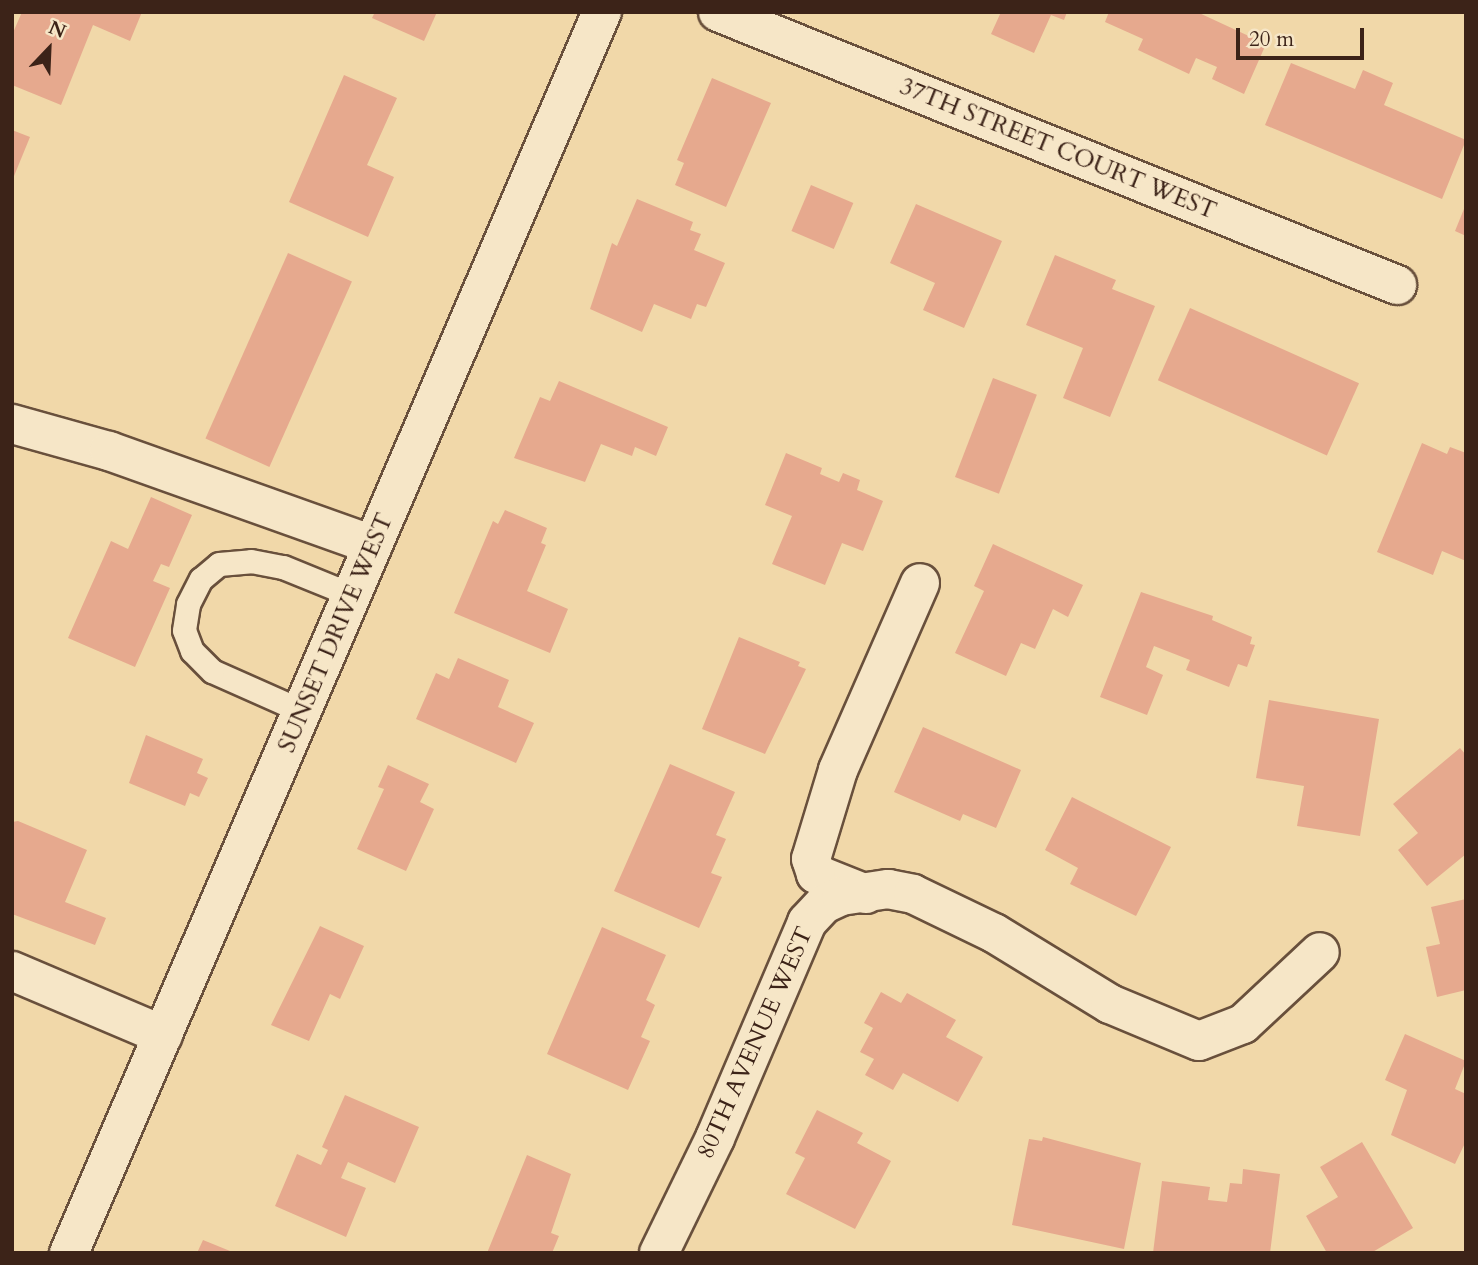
<!DOCTYPE html>
<html>
<head>
<meta charset="utf-8">
<style>
	body { margin:0 }
	#map { position:relative; width:1478px; height:1265px; overflow:hidden; background:#f1d8a9; font-family:Cardo,serif }
	div>[style] { position:absolute }
	.building>* { inset:0; background:#e6a98e; transform-origin:0 0 }
	.roads { filter:drop-shadow(2px 0 #69503c) drop-shadow(-2px 0 #69503c) drop-shadow(0 2px #69503c) drop-shadow(0 -2px #69503c) }
	.lane>* { height:23px; margin:-11.5px; padding:0 11.5px; transform-origin:11.5px; border-radius:11.5px; background:#f6e6c7 }
	.street>* { height:38px; margin:-19px; padding:0 19px; transform-origin:19px; border-radius:19px; background:#f6e6c7 }
	.secondary>* { height:38px; margin:-19px; padding:0 19px; transform-origin:19px; border-radius:19px; background:#f6e6c7 }
	span { translate:-50% -50%; white-space:nowrap; text-align:center; line-height:1.15; -webkit-text-stroke:7px #f6e6c7; paint-order:stroke }
	.street-label { font-size:24px; color:#3c2318 }
	.frame { position:absolute; inset:0; border:14px solid #3c2318; pointer-events:none }
	.north { position:absolute; left:14px; top:14px; width:70px; height:70px; -webkit-text-stroke:5px #f6e6c7; paint-order:stroke; rotate:23deg; font-size:19px; font-weight:700; line-height:28px; text-align:center; color:#3c2318 }
	.north::after { content:''; display:block; margin:auto; width:24px; height:32px; background:#3c2318; clip-path:polygon(50% 0,100% 100%,50% 72%,0 100%) }
	.scale { position:absolute; left:1236px; top:28px; width:128px; height:32px; box-sizing:border-box; border:4px solid #3c2318; border-top:0; padding-left:9px; font-size:21px; line-height:24px; white-space:nowrap; color:#3c2318; -webkit-text-stroke:5px #f6e6c7; paint-order:stroke }
</style>
</head>
<body>
<div id="map">
	<div class="building">
		<i style="clip-path:polygon(22px 12px,142px 12px,130px 41px,93px 25px,61px 105px,12px 85px,12px 35px)"></i>
		<i style="clip-path:polygon(375px 12px,437px 12px,424px 41px,372px 18px)"></i>
		<i style="clip-path:polygon(1001px 12px,1067px 12px,1064px 20px,1051px 15px,1034px 53px,991px 34px)"></i>
		<i style="clip-path:polygon(1109px 12px,1197px 12px,1266px 44px,1244px 94px,1212px 79px,1217px 67px,1196px 58px,1189px 74px,1138px 50px,1143px 39px,1105px 22px)"></i>
		<i style="clip-path:polygon(1291px 63px,1355px 89px,1363px 70px,1393px 83px,1384px 105px,1466px 140px,1442px 199px,1265px 125px)"></i>
		<i style="clip-path:polygon(344px 75px,397px 98px,367px 165px,394px 177px,368px 237px,289px 202px)"></i>
		<i style="clip-path:polygon(712px 78px,771px 103px,726px 207px,675px 185px,684px 163px,677px 160px)"></i>
		<i style="clip-path:polygon(12px 130px,30px 137px,12px 181px)"></i>
		<i style="left:811px;top:185px;width:46px;height:50px;rotate:23deg"></i>
		<i style="clip-path:polygon(637px 199px,693px 222px,690px 230px,701px 234px,694px 250px,725px 263px,706px 307px,697px 304px,691px 319px,654px 304px,642px 332px,590px 309px,612px 243px,617px 246px)"></i>
		<i style="clip-path:polygon(916px 204px,1002px 241px,964px 328px,923px 310px,935px 283px,890px 263px)"></i>
		<i style="clip-path:polygon(1466px 204px,1466px 236px,1455px 231px)"></i>
		<i style="left:288px;top:253px;width:70px;height:203px;rotate:24deg"></i>
		<i style="clip-path:polygon(1055px 255px,1116px 280px,1112px 289px,1155px 306px,1110px 417px,1063px 398px,1083px 348px,1026px 325px)"></i>
		<i style="left:1190px;top:308px;width:185px;height:79px;rotate:24deg"></i>
		<i style="left:993px;top:378px;width:47px;height:106px;rotate:21deg"></i>
		<i style="clip-path:polygon(559px 381px,668px 427px,656px 456px,635px 447px,632px 456px,601px 444px,585px 482px,514px 458px,540px 397px,550px 401px)"></i>
		<i style="clip-path:polygon(1422px 443px,1447px 454px,1450px 447px,1466px 453px,1466px 561px,1442px 551px,1433px 575px,1377px 552px)"></i>
		<i style="clip-path:polygon(786px 453px,822px 468px,820px 474px,839px 482px,843px 473px,860px 480px,857px 490px,883px 501px,863px 551px,842px 543px,825px 585px,772px 564px,792px 516px,765px 505px)"></i>
		<i style="clip-path:polygon(151px 497px,192px 515px,169px 567px,161px 564px,153px 581px,170px 588px,135px 667px,68px 638px,111px 541px,128px 549px)"></i>
		<i style="clip-path:polygon(505px 510px,547px 528px,541px 543px,546px 545px,527px 591px,568px 609px,550px 653px,454px 613px,493px 521px,498px 524px)"></i>
		<i style="clip-path:polygon(993px 544px,1083px 585px,1068px 617px,1053px 609px,1035px 649px,1021px 643px,1006px 676px,955px 653px,984px 591px,974px 586px)"></i>
		<i style="clip-path:polygon(1141px 592px,1213px 616px,1212px 620px,1252px 637px,1250px 644px,1255px 645px,1247px 667px,1238px 664px,1229px 687px,1186px 670px,1190px 660px,1154px 646px,1146px 667px,1163px 675px,1147px 715px,1100px 697px)"></i>
		<i style="clip-path:polygon(739px 637px,800px 662px,798px 666px,806px 669px,765px 754px,702px 729px)"></i>
		<i style="clip-path:polygon(458px 658px,509px 680px,498px 707px,534px 723px,516px 763px,416px 719px,436px 673px,449px 679px)"></i>
		<i style="clip-path:polygon(1269px 700px,1379px 719px,1360px 836px,1297px 826px,1304px 786px,1256px 778px)"></i>
		<i style="clip-path:polygon(923px 727px,1021px 770px,996px 828px,963px 814px,960px 821px,894px 792px)"></i>
		<i style="clip-path:polygon(146px 735px,203px 759px,197px 773px,208px 778px,199px 797px,190px 793px,185px 806px,129px 783px)"></i>
		<i style="clip-path:polygon(1460px 748px,1466px 755px,1466px 854px,1427px 886px,1398px 850px,1418px 833px,1393px 804px)"></i>
		<i style="clip-path:polygon(670px 764px,735px 792px,716px 835px,726px 839px,711px 873px,722px 877px,699px 928px,614px 891px)"></i>
		<i style="clip-path:polygon(388px 765px,429px 784px,420px 802px,434px 809px,406px 871px,357px 849px,384px 789px,378px 787px)"></i>
		<i style="clip-path:polygon(1072px 797px,1171px 847px,1136px 916px,1070px 884px,1078px 868px,1045px 850px)"></i>
		<i style="clip-path:polygon(18px 821px,87px 850px,65px 902px,106px 918px,95px 945px,12px 914px,12px 822px)"></i>
		<i style="clip-path:polygon(1466px 899px,1466px 990px,1437px 997px,1426px 947px,1440px 944px,1431px 907px)"></i>
		<i style="clip-path:polygon(320px 926px,364px 946px,340px 999px,330px 994px,309px 1041px,271px 1025px)"></i>
		<i style="clip-path:polygon(602px 927px,666px 955px,646px 1000px,655px 1005px,641px 1037px,650px 1041px,628px 1090px,547px 1054px)"></i>
		<i style="clip-path:polygon(881px 992px,901px 1003px,907px 993px,956px 1020px,946px 1037px,983px 1057px,958px 1102px,903px 1073px,893px 1090px,865px 1075px,874px 1059px,860px 1052px,873px 1028px,864px 1023px)"></i>
		<i style="clip-path:polygon(1405px 1034px,1466px 1061px,1455px 1089px,1466px 1094px,1466px 1141px,1455px 1164px,1391px 1135px,1407px 1090px,1385px 1080px)"></i>
		<i style="clip-path:polygon(345px 1095px,419px 1127px,395px 1183px,348px 1162px,341px 1178px,366px 1188px,346px 1237px,275px 1206px,297px 1154px,321px 1165px,328px 1150px,322px 1147px)"></i>
		<i style="clip-path:polygon(817px 1110px,863px 1133px,857px 1143px,891px 1161px,855px 1229px,786px 1194px,805px 1158px,795px 1153px)"></i>
		<i style="clip-path:polygon(1043px 1137px,1141px 1163px,1124px 1249px,1012px 1225px,1029px 1139px,1042px 1141px)"></i>
		<i style="clip-path:polygon(1362px 1142px,1413px 1228px,1371px 1253px,1327px 1253px,1306px 1216px,1338px 1197px,1320px 1167px)"></i>
		<i style="clip-path:polygon(527px 1155px,571px 1174px,551px 1233px,559px 1236px,552px 1253px,487px 1253px)"></i>
		<i style="clip-path:polygon(1243px 1169px,1280px 1174px,1270px 1253px,1153px 1253px,1162px 1181px,1210px 1187px,1208px 1200px,1227px 1202px,1230px 1183px,1242px 1184px)"></i>
		<i style="clip-path:polygon(203px 1240px,235px 1253px,197px 1253px)"></i>
	</div>
	<div class="roads">
		<div class="lane">
			<i style="left:302px;top:711px;width:98px;rotate:-156deg"></i>
			<i style="left:212px;top:671px;width:28px;rotate:-135deg"></i>
			<i style="left:192px;top:651px;width:22px;rotate:-111deg"></i>
			<i style="left:184px;top:630px;width:26px;rotate:-81deg"></i>
			<i style="left:188px;top:604px;width:28px;rotate:-63deg"></i>
			<i style="left:201px;top:579px;width:23px;rotate:-40deg"></i>
			<i style="left:219px;top:564px;width:32px;rotate:-5deg"></i>
			<i style="left:251px;top:561px;width:33px;rotate:11deg"></i>
			<i style="left:283px;top:567px;width:74px;rotate:22.1deg"></i>
		</div>
		<div class="street">
			<i style="left:718px;top:12px;width:732px;rotate:21.9deg"></i>
			<i style="left:12px;top:424px;width:101px;rotate:15.6deg"></i>
			<i style="left:109px;top:451px;width:280px;rotate:19.6deg"></i>
			<i style="left:866px;top:894px;width:54px;rotate:-158.2deg"></i>
			<i style="left:816px;top:874px;width:16px;rotate:-108deg"></i>
			<i style="left:811px;top:859px;width:93px;rotate:-73.1deg"></i>
			<i style="left:838px;top:770px;width:204px;rotate:-66.3deg"></i>
			<i style="left:12px;top:971px;width:164px;rotate:23deg"></i>
			<i style="left:659px;top:1253px;width:128px;rotate:-64deg"></i>
			<i style="left:715px;top:1138px;width:235px;rotate:-66.9deg"></i>
			<i style="left:807px;top:922px;width:25px;rotate:-47deg"></i>
			<i style="left:824px;top:904px;width:19px;rotate:-25deg"></i>
			<i style="left:841px;top:896px;width:48px;rotate:-8.5deg"></i>
			<i style="left:888px;top:889px;width:25px;rotate:11deg"></i>
			<i style="left:913px;top:894px;width:90px;rotate:25.7deg"></i>
			<i style="left:994px;top:933px;width:136px;rotate:31.5deg"></i>
			<i style="left:1110px;top:1004px;width:96px;rotate:22.6deg"></i>
			<i style="left:1199px;top:1041px;width:47px;rotate:-21.1deg"></i>
			<i style="left:1243px;top:1024px;width:105px;rotate:-43.1deg"></i>
		</div>
		<div class="secondary">
			<i style="left:69px;top:1253px;width:1351px;rotate:-66.76deg"></i>
		</div>
	</div>
	<div class="street-label">
		<span style="left:1058px;top:149px;rotate:22deg">37TH STREET COURT WEST</span>
		<span style="left:336px;top:633px;rotate:-67deg">SUNSET DRIVE WEST</span>
		<span style="left:755px;top:1043px;rotate:-66deg">80TH AVENUE WEST</span>
	</div>
	<div class="frame"></div>
	<div class="north">N</div>
	<div class="scale">20 m</div>
</div>
</body>
</html>
